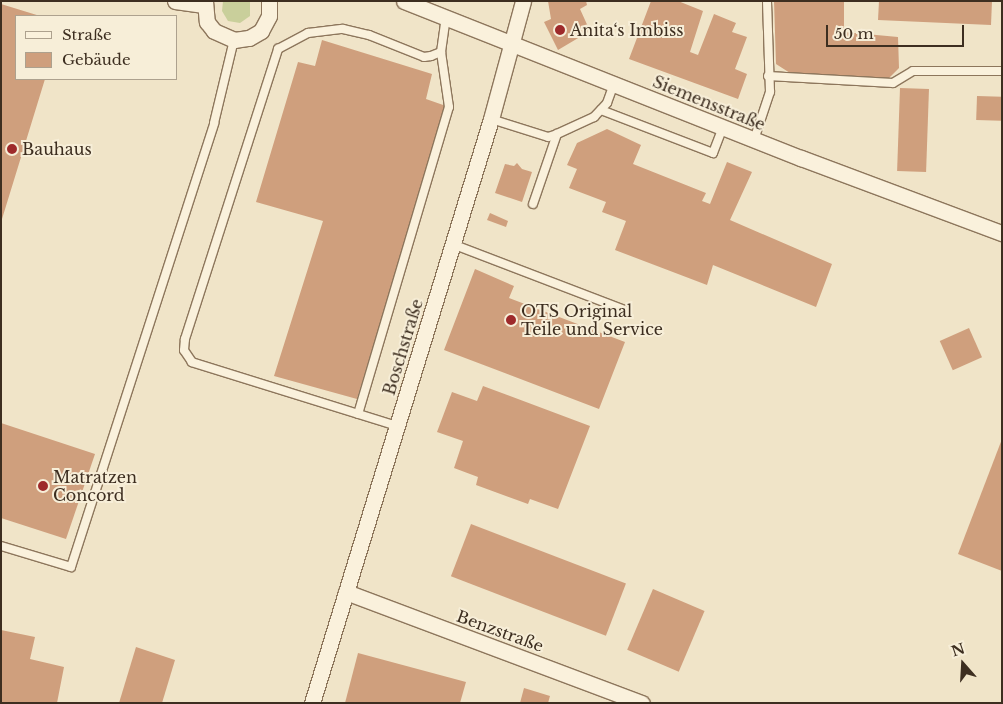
<!DOCTYPE html>
<html>
<head>
<meta charset="utf-8">
<style>
	body { margin:0 }
	#map { position:relative; width:1003px; height:704px; overflow:hidden; background:#f0e4c8; font-family:"Libre Baskerville",serif }
	div>[style] { position:absolute }
	.green>* { inset:0; background:#c9cf9b }
	.building>* { inset:0; background:#cf9f7d; transform-origin:0 0 }
	.roads { filter:drop-shadow(1px 0 #8d765c) drop-shadow(-1px 0 #8d765c) drop-shadow(0 1px #8d765c) drop-shadow(0 -1px #8d765c) }
	.service>* { height:8px; margin:-4px; padding:0 4px; transform-origin:4px; border-radius:4px; background:#faf1dc }
	.minor>* { height:15px; margin:-7.5px; padding:0 7.5px; transform-origin:7.5px; border-radius:7.5px; background:#faf1dc }
	.dots>* { width:14px; height:14px; translate:-50% -50%; box-sizing:border-box; border:2px solid #f7eed8; border-radius:50% }
	span { translate:-50% -50%; white-space:nowrap; text-align:center; line-height:1.15; -webkit-text-stroke:4px #f7eed8; paint-order:stroke }
	.poi-label { font-size:16px; color:#3d2e20 }
	.left { translate:0 -50%; text-align:left }
	.street-label { font-size:16px; color:#3d2e20 }
	.frame { position:absolute; inset:0; border:2px solid #3d2e20; pointer-events:none }
	.legend { position:absolute; left:15px; top:15px; width:162px; height:65px; box-sizing:border-box; background:#f7eed8; border:1px solid #ada18e; margin:0; padding:6px 9px; list-style:none; font-size:15px; color:#3d2e20 }
	.legend li { display:flex; align-items:center; gap:10px; height:25px }
	.legend b { width:25px; border:1px solid #ada18e }
	.north { position:absolute; left:938px; top:639px; width:50px; height:50px; -webkit-text-stroke:4px #f7eed8; paint-order:stroke; rotate:341deg; font-size:14px; font-weight:700; line-height:20px; text-align:center; color:#3d2e20 }
	.north::after { content:''; display:block; margin:auto; width:18px; height:22px; background:#3d2e20; clip-path:polygon(50% 0,100% 100%,50% 72%,0 100%) }
	.scale { position:absolute; left:826px; top:25px; width:138px; height:22px; box-sizing:border-box; border:2px solid #3d2e20; border-top:0; padding-left:6px; font-size:15px; line-height:18px; white-space:nowrap; color:#3d2e20; -webkit-text-stroke:4px #f7eed8; paint-order:stroke }
</style>
</head>
<body>
<div id="map">
	<div class="green">
		<i style="clip-path:polygon(223px 1px,250px 1px,250px 16px,240px 23px,228px 21px,222px 11px)"></i>
	</div>
	<div class="building">
		<i style="clip-path:polygon(548px 1px,586px 1px,587px 5px,580px 9px,590px 31px,558px 50px,544px 22px,551px 19px)"></i>
		<i style="clip-path:polygon(651px 1px,678px 1px,703px 11px,690px 52px,698px 55px,714px 14px,736px 23px,732px 32px,747px 37px,735px 69px,747px 74px,738px 99px,629px 59px)"></i>
		<i style="clip-path:polygon(774px 1px,844px 1px,844px 32px,898px 37px,899px 68px,889px 78px,790px 73px,776px 64px)"></i>
		<i style="clip-path:polygon(879px 1px,992px 1px,991px 25px,878px 20px)"></i>
		<i style="clip-path:polygon(1px 4px,40px 16px,16px 16px,16px 79px,45px 79px,2px 219px)"></i>
		<i style="clip-path:polygon(322px 40px,432px 74px,426px 99px,446px 106px,357px 399px,274px 376px,323px 221px,256px 202px,298px 62px,315px 66px)"></i>
		<i style="left:900px;top:88px;width:29px;height:83px;rotate:2deg"></i>
		<i style="left:977px;top:96px;width:25px;height:24px;rotate:2deg"></i>
		<i style="clip-path:polygon(607px 129px,641px 145px,633px 164px,706px 193px,702px 201px,710px 204px,727px 162px,752px 172px,730px 220px,832px 264px,816px 307px,713px 265px,707px 285px,615px 250px,626px 221px,602px 212px,606px 202px,569px 188px,577px 169px,567px 165px,577px 143px)"></i>
		<i style="clip-path:polygon(517px 163px,522px 169px,532px 172px,522px 202px,495px 193px,505px 164px,514px 166px)"></i>
		<i style="clip-path:polygon(490px 213px,508px 221px,506px 227px,487px 220px)"></i>
		<i style="clip-path:polygon(475px 269px,514px 286px,509px 298px,625px 342px,599px 409px,444px 350px)"></i>
		<i style="left:969px;top:328px;width:32px;height:32px;rotate:66deg"></i>
		<i style="clip-path:polygon(483px 386px,590px 426px,558px 509px,530px 499px,528px 504px,476px 485px,478px 477px,454px 468px,463px 441px,437px 432px,452px 392px,477px 401px)"></i>
		<i style="clip-path:polygon(1px 423px,95px 454px,66px 539px,1px 518px)"></i>
		<i style="clip-path:polygon(1002px 439px,1002px 571px,958px 554px)"></i>
		<i style="left:471px;top:524px;width:166px;height:56px;rotate:21deg"></i>
		<i style="left:653px;top:589px;width:56px;height:66px;rotate:23deg"></i>
		<i style="clip-path:polygon(1px 630px,35px 637px,30px 659px,64px 667px,57px 703px,1px 703px)"></i>
		<i style="clip-path:polygon(136px 647px,175px 660px,162px 703px,119px 703px)"></i>
		<i style="clip-path:polygon(358px 653px,466px 682px,460px 703px,345px 703px)"></i>
		<i style="clip-path:polygon(524px 688px,550px 696px,548px 703px,520px 703px)"></i>
	</div>
	<div class="roads">
		<div class="service">
			<i style="left:768px;top:76px;width:125px;rotate:3.2deg"></i>
			<i style="left:893px;top:83px;width:23px;rotate:-31deg"></i>
			<i style="left:913px;top:71px;width:89px"></i>
			<i style="left:601px;top:110px;width:120px;rotate:21deg"></i>
			<i style="left:713px;top:153px;width:28px;rotate:-69deg"></i>
			<i style="left:491px;top:119px;width:60px;rotate:17.5deg"></i>
			<i style="left:548px;top:137px;width:9px;rotate:-18deg"></i>
			<i style="left:557px;top:134px;width:41px;rotate:-24.7deg"></i>
			<i style="left:594px;top:117px;width:19px;rotate:-47deg"></i>
			<i style="left:607px;top:103px;width:20px;rotate:-70deg"></i>
			<i style="left:754px;top:140px;width:51px;rotate:-71.6deg"></i>
			<i style="left:770px;top:92px;width:91px;rotate:-91.9deg"></i>
			<i style="left:533px;top:204px;width:74px;rotate:-71.1deg"></i>
			<i style="left:452px;top:244px;width:185px;rotate:20.9deg"></i>
			<i style="left:358px;top:414px;width:320px;rotate:-73.5deg"></i>
			<i style="left:449px;top:107px;width:56px;rotate:-98.3deg"></i>
			<i style="left:397px;top:426px;width:215px;rotate:-162.7deg"></i>
			<i style="left:192px;top:362px;width:14px;rotate:-124deg"></i>
			<i style="left:184px;top:350px;width:11px;rotate:-85deg"></i>
			<i style="left:185px;top:339px;width:305px;rotate:-72.2deg"></i>
			<i style="left:278px;top:49px;width:34px;rotate:-28deg"></i>
			<i style="left:308px;top:33px;width:35px;rotate:-7deg"></i>
			<i style="left:343px;top:29px;width:27px;rotate:13deg"></i>
			<i style="left:369px;top:35px;width:59px;rotate:21.8deg"></i>
			<i style="left:424px;top:57px;width:7px;rotate:-8deg"></i>
			<i style="left:431px;top:56px;width:11px;rotate:-22deg"></i>
			<i style="left:441px;top:52px;width:36px;rotate:-82deg"></i>
			<i style="left:1px;top:546px;width:73px;rotate:16.7deg"></i>
			<i style="left:71px;top:567px;width:466px;rotate:-72.1deg"></i>
			<i style="left:214px;top:123px;width:85px;rotate:-76.5deg"></i>
		</div>
		<div class="minor">
			<i style="left:175px;top:1px;width:29px;rotate:8deg"></i>
			<i style="left:205px;top:1px;width:21px;rotate:85deg"></i>
			<i style="left:207px;top:22px;width:11px;rotate:52deg"></i>
			<i style="left:214px;top:31px;width:22px;rotate:24deg"></i>
			<i style="left:234px;top:40px;width:15px;rotate:-8deg"></i>
			<i style="left:249px;top:38px;width:14px;rotate:-30deg"></i>
			<i style="left:261px;top:31px;width:17px;rotate:-62deg"></i>
			<i style="left:269px;top:16px;width:15px;rotate:-90deg"></i>
			<i style="left:404px;top:1px;width:427px;rotate:21.6deg"></i>
			<i style="left:801px;top:158px;width:215px;rotate:20.5deg"></i>
			<i style="left:346px;top:592px;width:316px;rotate:20.6deg"></i>
			<i style="left:312px;top:703px;width:611px;rotate:-72.96deg"></i>
			<i style="left:491px;top:119px;width:122px;rotate:-74.8deg"></i>
		</div>
	</div>
	<div class="dots">
		<i style="left:560px;top:30px;background:#9e2a2b"></i>
		<i style="left:12px;top:149px;background:#9e2a2b"></i>
		<i style="left:511px;top:320px;background:#9e2a2b"></i>
		<i style="left:43px;top:486px;background:#9e2a2b"></i>
	</div>
	<div class="poi-label">
		<span class="left" style="left:570px;top:30px">Anita‘s Imbiss</span>
		<span class="left" style="left:22px;top:149px">Bauhaus</span>
		<span class="left" style="left:521px;top:320px">OTS Original<br>Teile und Service</span>
		<span class="left" style="left:53px;top:486px">Matratzen<br>Concord</span>
	</div>
	<div class="street-label">
		<span style="left:709px;top:103px;rotate:22deg">Siemensstraße</span>
		<span style="left:403px;top:347px;rotate:-73deg">Boschstraße</span>
		<span style="left:500px;top:631px;rotate:20deg">Benzstraße</span>
	</div>
	<div class="frame"></div>
	<ul class="legend">
	<li><b style="height:6px;background:#faf1dc"></b>Straße</li>
	<li><b style="height:14px;background:#cf9f7d"></b>Gebäude</li>
	</ul>
	<div class="north">N</div>
	<div class="scale">50 m</div>
</div>
</body>
</html>
